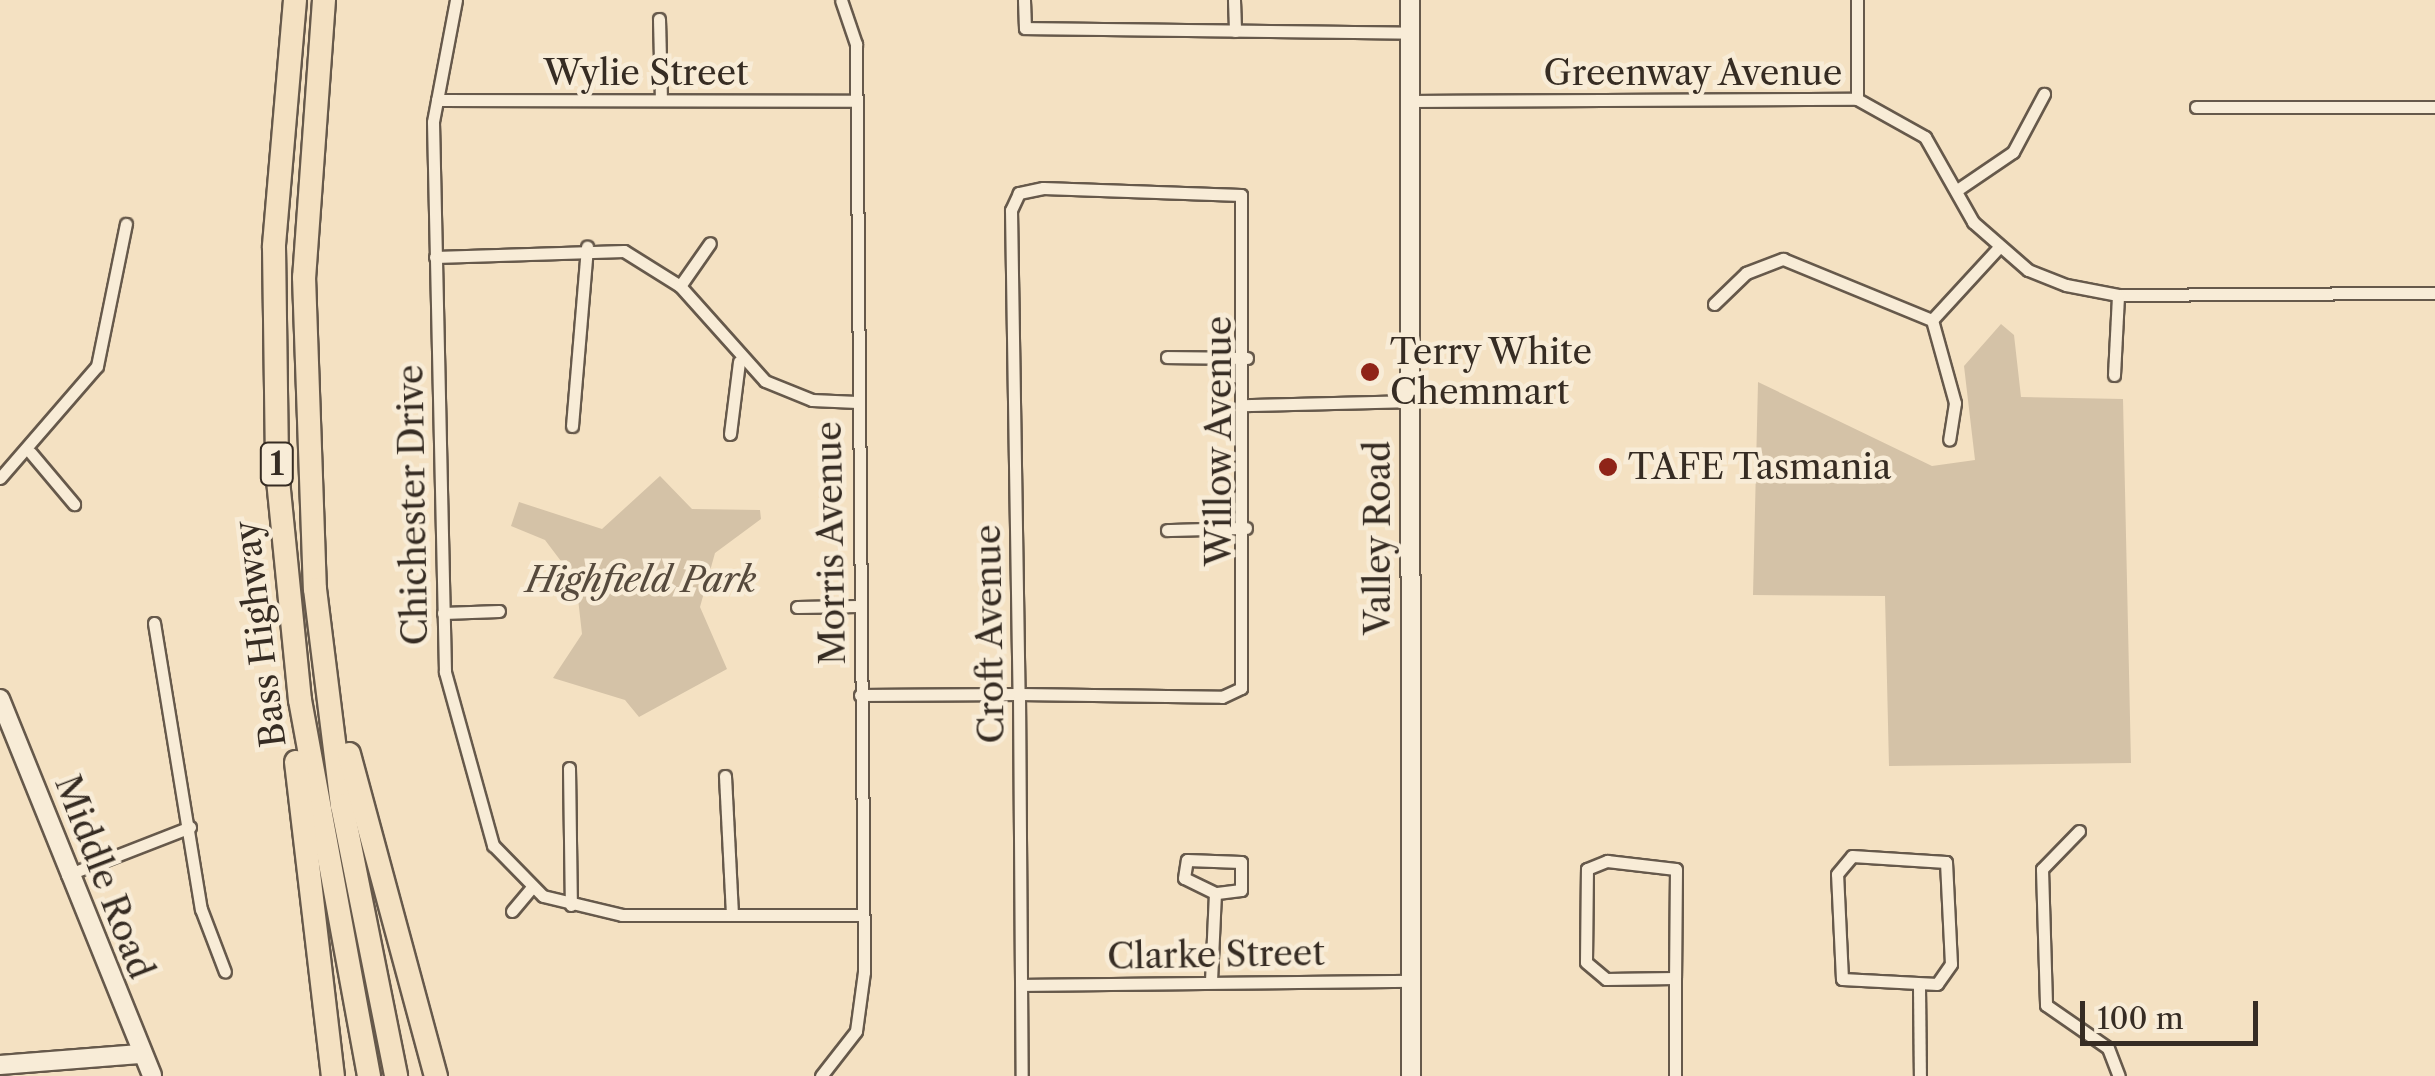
<!DOCTYPE html>
<html>
<head>
<meta charset="utf-8">
<style>
	body { margin:0 }
	#map { position:relative; width:2435px; height:1076px; overflow:hidden; background:#f4e1c2; font-family:"Libre Caslon Text",serif }
	div>[style] { position:absolute }
	.green>* { inset:0; background:#d4c2a7 }
	.roads { filter:drop-shadow(2px 0 #66594b) drop-shadow(-2px 0 #66594b) drop-shadow(0 2px #66594b) drop-shadow(0 -2px #66594b) }
	.street>* { height:11px; margin:-5.5px; padding:0 5.5px; transform-origin:5.5px; border-radius:5.5px; background:#f8ecd7 }
	.secondary>* { height:18px; margin:-9px; padding:0 9px; transform-origin:9px; border-radius:9px; background:#f8ecd7 }
	.highway>* { height:22px; margin:-11px; padding:0 11px; transform-origin:11px; border-radius:11px; background:#f4e1c2 }
	.dots>* { width:28px; height:28px; translate:-50% -50%; box-sizing:border-box; border:5px solid #f8ecd7; border-radius:50% }
	span { translate:-50% -50%; white-space:nowrap; text-align:center; line-height:1.15; -webkit-text-stroke:9px #f8ecd7; paint-order:stroke }
	.shield-label span { padding:2px 8px; background:#f8ecd7; border:2px solid; border-radius:8px; -webkit-text-stroke-width:0 }
	.shield-label { font-size:32px; color:#362c23; font-weight:700 }
	.street-label { font-size:35px; color:#362c23 }
	.poi-label { font-size:35px; color:#362c23 }
	.left { translate:0 -50%; text-align:left }
	.park-label { font-size:35px; color:#564a3d; font-style:italic }
	.scale { position:absolute; left:2080px; top:1001px; width:178px; height:45px; box-sizing:border-box; border:5px solid #362c23; border-top:0; padding-left:12px; font-size:30px; line-height:35px; white-space:nowrap; color:#362c23; -webkit-text-stroke:8px #f8ecd7; paint-order:stroke }
</style>
</head>
<body>
<div id="map">
	<div class="green">
		<i style="clip-path:polygon(2001px 324px,2014px 335px,2021px 397px,2123px 399px,2131px 763px,1889px 766px,1885px 596px,1753px 595px,1758px 382px,1932px 466px,1975px 460px,1964px 366px)"></i>
		<i style="clip-path:polygon(660px 476px,692px 509px,760px 510px,761px 519px,715px 553px,700px 607px,727px 669px,639px 717px,625px 700px,553px 678px,582px 634px,576px 581px,545px 540px,511px 526px,519px 502px,602px 529px)"></i>
	</div>
	<div class="roads">
		<div class="street">
			<i style="left:456px;top:0;width:124px;rotate:100.7deg"></i>
			<i style="left:433px;top:122px;width:550px;rotate:88.75deg"></i>
			<i style="left:445px;top:672px;width:180px;rotate:74.5deg"></i>
			<i style="left:493px;top:845px;width:71px;rotate:45.6deg"></i>
			<i style="left:543px;top:896px;width:81px;rotate:13.5deg"></i>
			<i style="left:622px;top:915px;width:241px"></i>
			<i style="left:1024px;top:0;width:28px;rotate:88deg"></i>
			<i style="left:1025px;top:28px;width:385px;rotate:0.7deg"></i>
			<i style="left:1234px;top:0;width:31px;rotate:88deg"></i>
			<i style="left:1857px;top:0;width:99px;rotate:90deg"></i>
			<i style="left:659px;top:19px;width:80px;rotate:88.6deg"></i>
			<i style="left:437px;top:100px;width:419px;rotate:0.1deg"></i>
			<i style="left:1410px;top:101px;width:447px;rotate:-0.3deg"></i>
			<i style="left:1857px;top:99px;width:78px;rotate:29.2deg"></i>
			<i style="left:1925px;top:137px;width:98px;rotate:60.5deg"></i>
			<i style="left:1973px;top:222px;width:73px;rotate:41.1deg"></i>
			<i style="left:2028px;top:270px;width:41px;rotate:21.5deg"></i>
			<i style="left:2066px;top:285px;width:53px;rotate:10.9deg"></i>
			<i style="left:2118px;top:295px;width:317px;rotate:-0.4deg"></i>
			<i style="left:2196px;top:107px;width:239px"></i>
			<i style="left:1960px;top:188px;width:64px;rotate:-34.2deg"></i>
			<i style="left:2013px;top:152px;width:66px;rotate:-61.9deg"></i>
			<i style="left:435px;top:257px;width:189px;rotate:-1.8deg"></i>
			<i style="left:624px;top:251px;width:66px;rotate:32deg"></i>
			<i style="left:680px;top:286px;width:127px;rotate:48.2deg"></i>
			<i style="left:765px;top:381px;width:51px;rotate:22deg"></i>
			<i style="left:812px;top:400px;width:45px;rotate:2.5deg"></i>
			<i style="left:680px;top:286px;width:52px;rotate:-55.1deg"></i>
			<i style="left:1714px;top:304px;width:45px;rotate:-44.1deg"></i>
			<i style="left:1746px;top:273px;width:40px;rotate:-21deg"></i>
			<i style="left:1783px;top:259px;width:161px;rotate:22.3deg"></i>
			<i style="left:1932px;top:320px;width:100px;rotate:-47.4deg"></i>
			<i style="left:1932px;top:320px;width:86px;rotate:74.5deg"></i>
			<i style="left:1955px;top:403px;width:37px;rotate:99deg"></i>
			<i style="left:1167px;top:357px;width:80px;rotate:0.7deg"></i>
			<i style="left:2114px;top:375px;width:80px;rotate:-87.1deg"></i>
			<i style="left:1247px;top:405px;width:163px;rotate:-1.4deg"></i>
			<i style="left:572px;top:426px;width:180px;rotate:-85.2deg"></i>
			<i style="left:730px;top:434px;width:73px;rotate:-82.9deg"></i>
			<i style="left:31px;top:453px;width:67px;rotate:49.9deg"></i>
			<i style="left:0;top:478px;width:148px;rotate:-49.1deg"></i>
			<i style="left:97px;top:366px;width:145px;rotate:-78.5deg"></i>
			<i style="left:1167px;top:530px;width:79px;rotate:-1.5deg"></i>
			<i style="left:797px;top:607px;width:61px;rotate:-0.9deg"></i>
			<i style="left:443px;top:613px;width:56px;rotate:-2deg"></i>
			<i style="left:154px;top:623px;width:290px;rotate:80.7deg"></i>
			<i style="left:201px;top:909px;width:67px;rotate:69.1deg"></i>
			<i style="left:860px;top:695px;width:159px;rotate:-0.4deg"></i>
			<i style="left:1019px;top:694px;width:203px;rotate:0.8deg"></i>
			<i style="left:1222px;top:697px;width:21px;rotate:-25deg"></i>
			<i style="left:1241px;top:688px;width:493px;rotate:-90deg"></i>
			<i style="left:1241px;top:195px;width:198px;rotate:-178deg"></i>
			<i style="left:1043px;top:188px;width:25px;rotate:168deg"></i>
			<i style="left:1019px;top:193px;width:19px;rotate:115deg"></i>
			<i style="left:1011px;top:210px;width:484px;rotate:89.1deg"></i>
			<i style="left:1019px;top:694px;width:382px;rotate:89.6deg"></i>
			<i style="left:569px;top:768px;width:137px;rotate:89.2deg"></i>
			<i style="left:725px;top:776px;width:139px;rotate:87.1deg"></i>
			<i style="left:2079px;top:831px;width:53px;rotate:134.2deg"></i>
			<i style="left:2042px;top:869px;width:136px;rotate:88.3deg"></i>
			<i style="left:2046px;top:1005px;width:75px;rotate:34.7deg"></i>
			<i style="left:2108px;top:1048px;width:30px;rotate:69deg"></i>
			<i style="left:1852px;top:856px;width:94px;rotate:3.7deg"></i>
			<i style="left:1946px;top:862px;width:102px;rotate:87.2deg"></i>
			<i style="left:1951px;top:964px;width:24px;rotate:125deg"></i>
			<i style="left:1937px;top:984px;width:95px;rotate:-177deg"></i>
			<i style="left:1842px;top:979px;width:105px;rotate:-92.7deg"></i>
			<i style="left:1837px;top:874px;width:23px;rotate:-50deg"></i>
			<i style="left:1607px;top:861px;width:69px;rotate:6.6deg"></i>
			<i style="left:1676px;top:869px;width:109px;rotate:90.5deg"></i>
			<i style="left:1675px;top:978px;width:69px;rotate:179.2deg"></i>
			<i style="left:1606px;top:979px;width:26px;rotate:-140deg"></i>
			<i style="left:1586px;top:962px;width:93px;rotate:-89.4deg"></i>
			<i style="left:1587px;top:869px;width:22px;rotate:-22deg"></i>
			<i style="left:67px;top:875px;width:132px;rotate:-21.3deg"></i>
			<i style="left:512px;top:911px;width:31px;rotate:-50deg"></i>
			<i style="left:1675px;top:978px;width:98px;rotate:90deg"></i>
			<i style="left:1211px;top:981px;width:88px;rotate:-87.4deg"></i>
			<i style="left:1215px;top:893px;width:34px;rotate:-154deg"></i>
			<i style="left:1184px;top:878px;width:18px;rotate:-81deg"></i>
			<i style="left:1187px;top:860px;width:54px;rotate:2.1deg"></i>
			<i style="left:1241px;top:862px;width:28px;rotate:90deg"></i>
			<i style="left:1241px;top:890px;width:26px;rotate:173deg"></i>
			<i style="left:1022px;top:985px;width:389px;rotate:-0.6deg"></i>
			<i style="left:1919px;top:987px;width:89px;rotate:89.4deg"></i>
			<i style="left:821px;top:1076px;width:57px;rotate:-52.1deg"></i>
			<i style="left:856px;top:1031px;width:60px;rotate:-82.3deg"></i>
			<i style="left:864px;top:972px;width:928px;rotate:-90.49deg"></i>
			<i style="left:856px;top:44px;width:46px;rotate:-108.8deg"></i>
		</div>
		<div class="secondary">
			<i style="left:1410px;top:0;width:1076px;rotate:89.95deg"></i>
			<i style="left:0;top:699px;width:406px;rotate:68deg"></i>
			<i style="left:0;top:1065px;width:140px;rotate:-4.5deg"></i>
		</div>
		<div class="highway">
			<i style="left:295px;top:0;width:248px;rotate:94.9deg"></i>
			<i style="left:274px;top:247px;width:223px;rotate:89.2deg"></i>
			<i style="left:277px;top:470px;width:231px;rotate:84.3deg"></i>
			<i style="left:300px;top:700px;width:382px;rotate:79.6deg"></i>
			<i style="left:324px;top:0;width:278px;rotate:94.1deg"></i>
			<i style="left:304px;top:277px;width:312px;rotate:88deg"></i>
			<i style="left:315px;top:589px;width:218px;rotate:82.9deg"></i>
			<i style="left:342px;top:805px;width:276px;rotate:78.7deg"></i>
			<i style="left:349px;top:754px;width:334px;rotate:74.9deg"></i>
			<i style="left:296px;top:762px;width:316px;rotate:83.3deg"></i>
		</div>
	</div>
	<div class="dots">
		<i style="left:1370px;top:372px;background:#8f2418"></i>
		<i style="left:1608px;top:467px;background:#8f2418"></i>
	</div>
	<div class="shield-label">
		<span style="left:277px;top:464px">1</span>
	</div>
	<div class="street-label">
		<span style="left:646px;top:73px">Wylie Street</span>
		<span style="left:1693px;top:73px">Greenway Avenue</span>
		<span style="left:1219px;top:441px;rotate:-90deg">Willow Avenue</span>
		<span style="left:413px;top:505px;rotate:-91deg">Chichester Drive</span>
		<span style="left:1378px;top:538px;rotate:-90deg">Valley Road</span>
		<span style="left:831px;top:543px;rotate:-91deg">Morris Avenue</span>
		<span style="left:260px;top:634px;rotate:-97deg">Bass Highway</span>
		<span style="left:990px;top:634px;rotate:-91deg">Croft Avenue</span>
		<span style="left:104px;top:877px;rotate:69deg">Middle Road</span>
		<span style="left:1216px;top:955px;rotate:-1deg">Clarke Street</span>
	</div>
	<div class="poi-label">
		<span class="left" style="left:1390px;top:372px">Terry White<br>Chemmart</span>
		<span class="left" style="left:1628px;top:467px">TAFE Tasmania</span>
	</div>
	<div class="park-label">
		<span style="left:641px;top:580px">Highfield Park</span>
	</div>
	<div class="scale">100 m</div>
</div>
</body>
</html>
